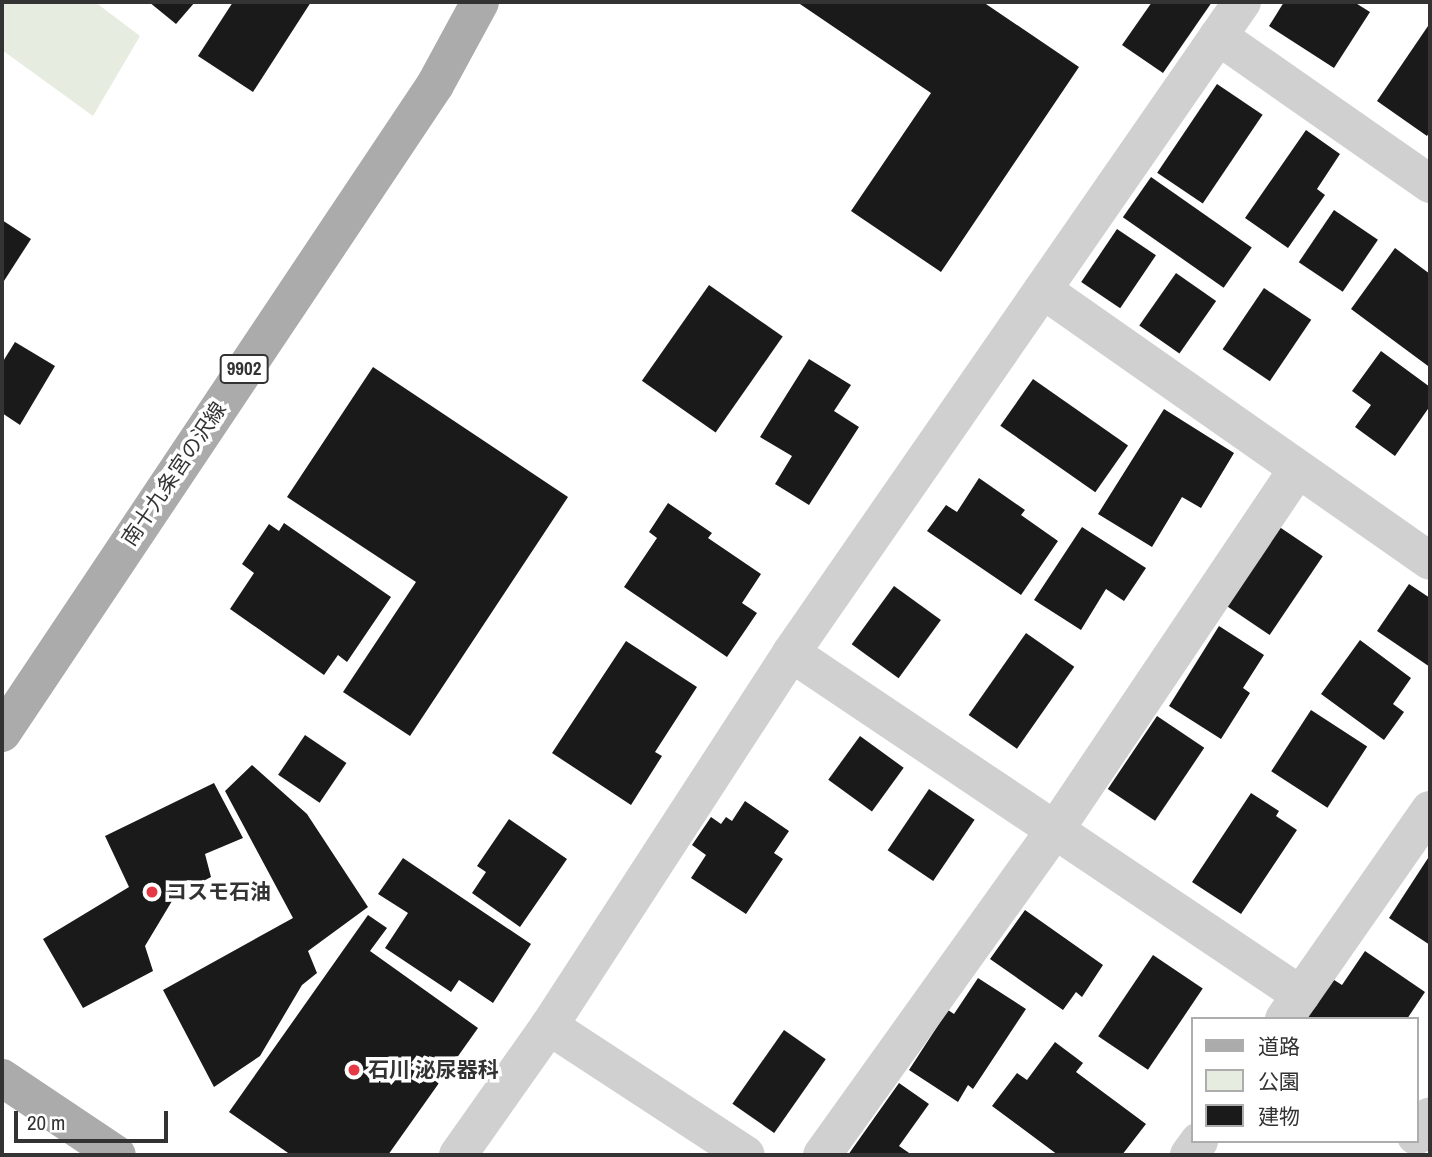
<!DOCTYPE html>
<html>
<head>
<meta charset="utf-8">
<style>
	body { margin:0 }
	#map { position:relative; width:1432px; height:1157px; overflow:hidden; background:#fff; font-family:"Archivo Narrow","Noto Sans JP",sans-serif }
	div>[style] { position:absolute }
	.green>* { inset:0; background:#e6ecdf }
	.building>* { inset:0; background:#1a1a1a; transform-origin:0 0 }
	.street>* { height:38px; margin:-19px; padding:0 19px; transform-origin:19px; border-radius:19px; background:#d0d0d0 }
	.primary>* { height:38px; margin:-19px; padding:0 19px; transform-origin:19px; border-radius:19px; background:#ababab }
	.dots>* { width:19px; height:19px; translate:-50% -50%; box-sizing:border-box; border:4px solid #fff; border-radius:50% }
	span { translate:-50% -50%; white-space:nowrap; text-align:center; line-height:1.15; -webkit-text-stroke:7px #fff; paint-order:stroke }
	.shield-label span { padding:2px 5px; background:#fff; border:2px solid; border-radius:5px; -webkit-text-stroke-width:0 }
	.shield-label { font-size:19px; color:#333; font-weight:700 }
	.street-label { font-size:21px; color:#333 }
	.poi-label { font-size:21px; color:#333; font-weight:700 }
	.left { translate:0 -50%; text-align:left }
	.frame { position:absolute; inset:0; border:4px solid #333; pointer-events:none }
	.legend { position:absolute; left:1191px; top:1017px; width:228px; height:126px; box-sizing:border-box; background:#fff; border:2px solid #adadad; margin:0; padding:9px 12px; list-style:none; font-size:21px; color:#333 }
	.legend li { display:flex; align-items:center; gap:14px; height:35px }
	.legend b { width:35px; border:2px solid #adadad }
	.scale { position:absolute; left:14px; top:1111px; width:154px; height:32px; box-sizing:border-box; border:4px solid #333; border-top:0; padding-left:9px; font-size:21px; line-height:24px; white-space:nowrap; color:#333; -webkit-text-stroke:5px #fff; paint-order:stroke }
</style>
</head>
<body>
<div id="map">
	<div class="green">
		<i style="clip-path:polygon(6px 2px,95px 2px,140px 36px,93px 116px,2px 50px,2px 8px)"></i>
	</div>
	<div class="building">
		<i style="clip-path:polygon(149px 2px,195px 2px,176px 24px)"></i>
		<i style="clip-path:polygon(233px 2px,311px 2px,253px 92px,198px 56px)"></i>
		<i style="clip-path:polygon(797px 2px,983px 2px,1079px 67px,941px 272px,851px 211px,931px 93px)"></i>
		<i style="clip-path:polygon(1152px 2px,1212px 2px,1163px 73px,1122px 45px)"></i>
		<i style="clip-path:polygon(1284px 2px,1354px 2px,1370px 12px,1334px 68px,1269px 26px)"></i>
		<i style="clip-path:polygon(1428px 26px,1430px 27px,1430px 131px,1427px 136px,1377px 101px)"></i>
		<i style="left:1217px;top:84px;width:55px;height:107px;rotate:34deg"></i>
		<i style="clip-path:polygon(1306px 130px,1340px 154px,1317px 189px,1325px 195px,1288px 248px,1245px 218px)"></i>
		<i style="left:1151px;top:177px;width:123px;height:49px;rotate:35deg"></i>
		<i style="left:1334px;top:210px;width:53px;height:63px;rotate:34deg"></i>
		<i style="clip-path:polygon(2px 220px,31px 239px,2px 284px)"></i>
		<i style="left:1117px;top:229px;width:47px;height:64px;rotate:34deg"></i>
		<i style="clip-path:polygon(1395px 248px,1430px 274px,1428px 366px,1351px 309px)"></i>
		<i style="left:1176px;top:273px;width:49px;height:64px;rotate:35deg"></i>
		<i style="left:709px;top:285px;width:90px;height:117px;rotate:35deg"></i>
		<i style="left:1264px;top:288px;width:57px;height:74px;rotate:34deg"></i>
		<i style="clip-path:polygon(15px 342px,55px 366px,20px 425px,2px 413px,2px 363px)"></i>
		<i style="clip-path:polygon(1381px 351px,1430px 387px,1430px 406px,1395px 456px,1355px 427px,1371px 405px,1352px 391px)"></i>
		<i style="clip-path:polygon(809px 359px,851px 385px,834px 411px,859px 427px,809px 505px,775px 484px,792px 456px,760px 437px)"></i>
		<i style="clip-path:polygon(373px 367px,568px 497px,410px 736px,343px 692px,416px 582px,287px 497px)"></i>
		<i style="left:1033px;top:379px;width:116px;height:57px;rotate:35deg"></i>
		<i style="clip-path:polygon(1164px 409px,1234px 453px,1201px 508px,1182px 497px,1152px 547px,1098px 514px)"></i>
		<i style="clip-path:polygon(979px 478px,1025px 510px,1021px 515px,1058px 541px,1021px 595px,927px 531px,946px 505px,957px 512px)"></i>
		<i style="clip-path:polygon(668px 503px,712px 533px,708px 538px,761px 574px,742px 603px,757px 613px,727px 657px,624px 587px,657px 538px,649px 532px)"></i>
		<i style="clip-path:polygon(284px 523px,391px 597px,347px 662px,338px 655px,324px 675px,230px 609px,254px 573px,242px 564px,269px 524px,279px 531px)"></i>
		<i style="left:1278px;top:526px;width:54px;height:95px;rotate:34deg"></i>
		<i style="clip-path:polygon(1082px 527px,1146px 568px,1124px 601px,1106px 589px,1081px 630px,1034px 600px)"></i>
		<i style="clip-path:polygon(1409px 584px,1430px 598px,1430px 667px,1377px 631px)"></i>
		<i style="left:894px;top:586px;width:58px;height:72px;rotate:36deg"></i>
		<i style="clip-path:polygon(1219px 626px,1264px 655px,1243px 688px,1250px 693px,1221px 739px,1169px 706px)"></i>
		<i style="left:1026px;top:633px;width:59px;height:100px;rotate:35deg"></i>
		<i style="clip-path:polygon(1360px 640px,1411px 678px,1393px 704px,1404px 712px,1384px 740px,1321px 694px)"></i>
		<i style="clip-path:polygon(626px 641px,697px 687px,655px 752px,662px 756px,631px 805px,552px 753px)"></i>
		<i style="left:1311px;top:710px;width:67px;height:73px;rotate:33deg"></i>
		<i style="left:1157px;top:716px;width:57px;height:88px;rotate:34deg"></i>
		<i style="left:305px;top:735px;width:50px;height:48px;rotate:34deg"></i>
		<i style="left:860px;top:736px;width:54px;height:54px;rotate:36deg"></i>
		<i style="clip-path:polygon(252px 765px,307px 814px,368px 907px,308px 951px,317px 973px,302px 985px,260px 1056px,214px 1087px,163px 990px,293px 918px,225px 791px)"></i>
		<i style="clip-path:polygon(214px 783px,243px 838px,205px 854px,211px 877px,175px 896px,145px 946px,153px 971px,83px 1008px,43px 939px,129px 887px,105px 836px)"></i>
		<i style="left:929px;top:789px;width:55px;height:74px;rotate:34deg"></i>
		<i style="clip-path:polygon(1251px 793px,1279px 811px,1276px 816px,1297px 830px,1241px 914px,1192px 882px)"></i>
		<i style="clip-path:polygon(745px 801px,789px 831px,774px 853px,783px 859px,746px 914px,691px 878px,706px 855px,692px 845px,711px 817px,721px 824px,726px 817px,732px 821px)"></i>
		<i style="clip-path:polygon(509px 819px,567px 859px,520px 927px,472px 893px,486px 872px,477px 866px)"></i>
		<i style="clip-path:polygon(1430px 855px,1430px 945px,1389px 918px)"></i>
		<i style="clip-path:polygon(403px 858px,531px 944px,493px 1003px,459px 980px,451px 992px,385px 948px,408px 913px,378px 894px)"></i>
		<i style="clip-path:polygon(1025px 910px,1103px 965px,1082px 997px,1076px 992px,1063px 1010px,990px 959px)"></i>
		<i style="clip-path:polygon(368px 915px,387px 928px,370px 951px,478px 1028px,388px 1155px,291px 1155px,229px 1112px)"></i>
		<i style="clip-path:polygon(1365px 951px,1425px 992px,1407px 1019px,1304px 1019px,1331px 978px,1342px 985px)"></i>
		<i style="left:1153px;top:955px;width:60px;height:98px;rotate:34deg"></i>
		<i style="clip-path:polygon(978px 978px,1026px 1009px,973px 1089px,968px 1085px,958px 1102px,909px 1070px,948px 1010px,954px 1014px)"></i>
		<i style="left:784px;top:1030px;width:51px;height:90px;rotate:35deg"></i>
		<i style="clip-path:polygon(1055px 1042px,1083px 1063px,1076px 1072px,1146px 1124px,1122px 1155px,1058px 1155px,992px 1106px,1017px 1073px,1027px 1080px)"></i>
		<i style="clip-path:polygon(899px 1083px,929px 1104px,899px 1146px,912px 1155px,848px 1155px)"></i>
	</div>
	<div class="street">
		<i style="left:1218px;top:36px;width:259px;rotate:34.9deg"></i>
		<i style="left:1043px;top:290px;width:472px;rotate:35deg"></i>
		<i style="left:791px;top:653px;width:614px;rotate:33.85deg"></i>
		<i style="left:1284px;top:1019px;width:255px;rotate:-55.1deg"></i>
		<i style="left:549px;top:1026px;width:235px;rotate:33.2deg"></i>
		<i style="left:1416px;top:1136px;width:24px;rotate:-55deg"></i>
		<i style="left:458px;top:1155px;width:158px;rotate:-54.8deg"></i>
		<i style="left:549px;top:1026px;width:445px;rotate:-57deg"></i>
		<i style="left:791px;top:653px;width:792px;rotate:-55.29deg"></i>
		<i style="left:822px;top:1155px;width:400px;rotate:-54.4deg"></i>
		<i style="left:1055px;top:830px;width:435px;rotate:-56.1deg"></i>
		<i style="left:1189px;top:1155px;width:17px;rotate:-54deg"></i>
	</div>
	<div class="primary">
		<i style="left:2px;top:733px;width:779px;rotate:-56.25deg"></i>
		<i style="left:435px;top:85px;width:94px;rotate:-61.5deg"></i>
		<i style="left:2px;top:1078px;width:138px;rotate:33.8deg"></i>
	</div>
	<div class="dots">
		<i style="left:152px;top:892px;background:#e63946"></i>
		<i style="left:354px;top:1070px;background:#e63946"></i>
	</div>
	<div class="shield-label">
		<span style="left:244px;top:369px">9902</span>
	</div>
	<div class="street-label">
		<span style="left:174px;top:474px;rotate:-56deg">南十九条宮の沢線</span>
	</div>
	<div class="poi-label">
		<span class="left" style="left:166px;top:892px">コスモ石油</span>
		<span class="left" style="left:368px;top:1070px">石川 泌尿器科</span>
	</div>
	<div class="frame"></div>
	<ul class="legend">
	<li><b style="height:9px;background:#ababab"></b>道路</li>
	<li><b style="height:19px;background:#e6ecdf"></b>公園</li>
	<li><b style="height:19px;background:#1a1a1a"></b>建物</li>
	</ul>
	<div class="scale">20 m</div>
</div>
</body>
</html>
